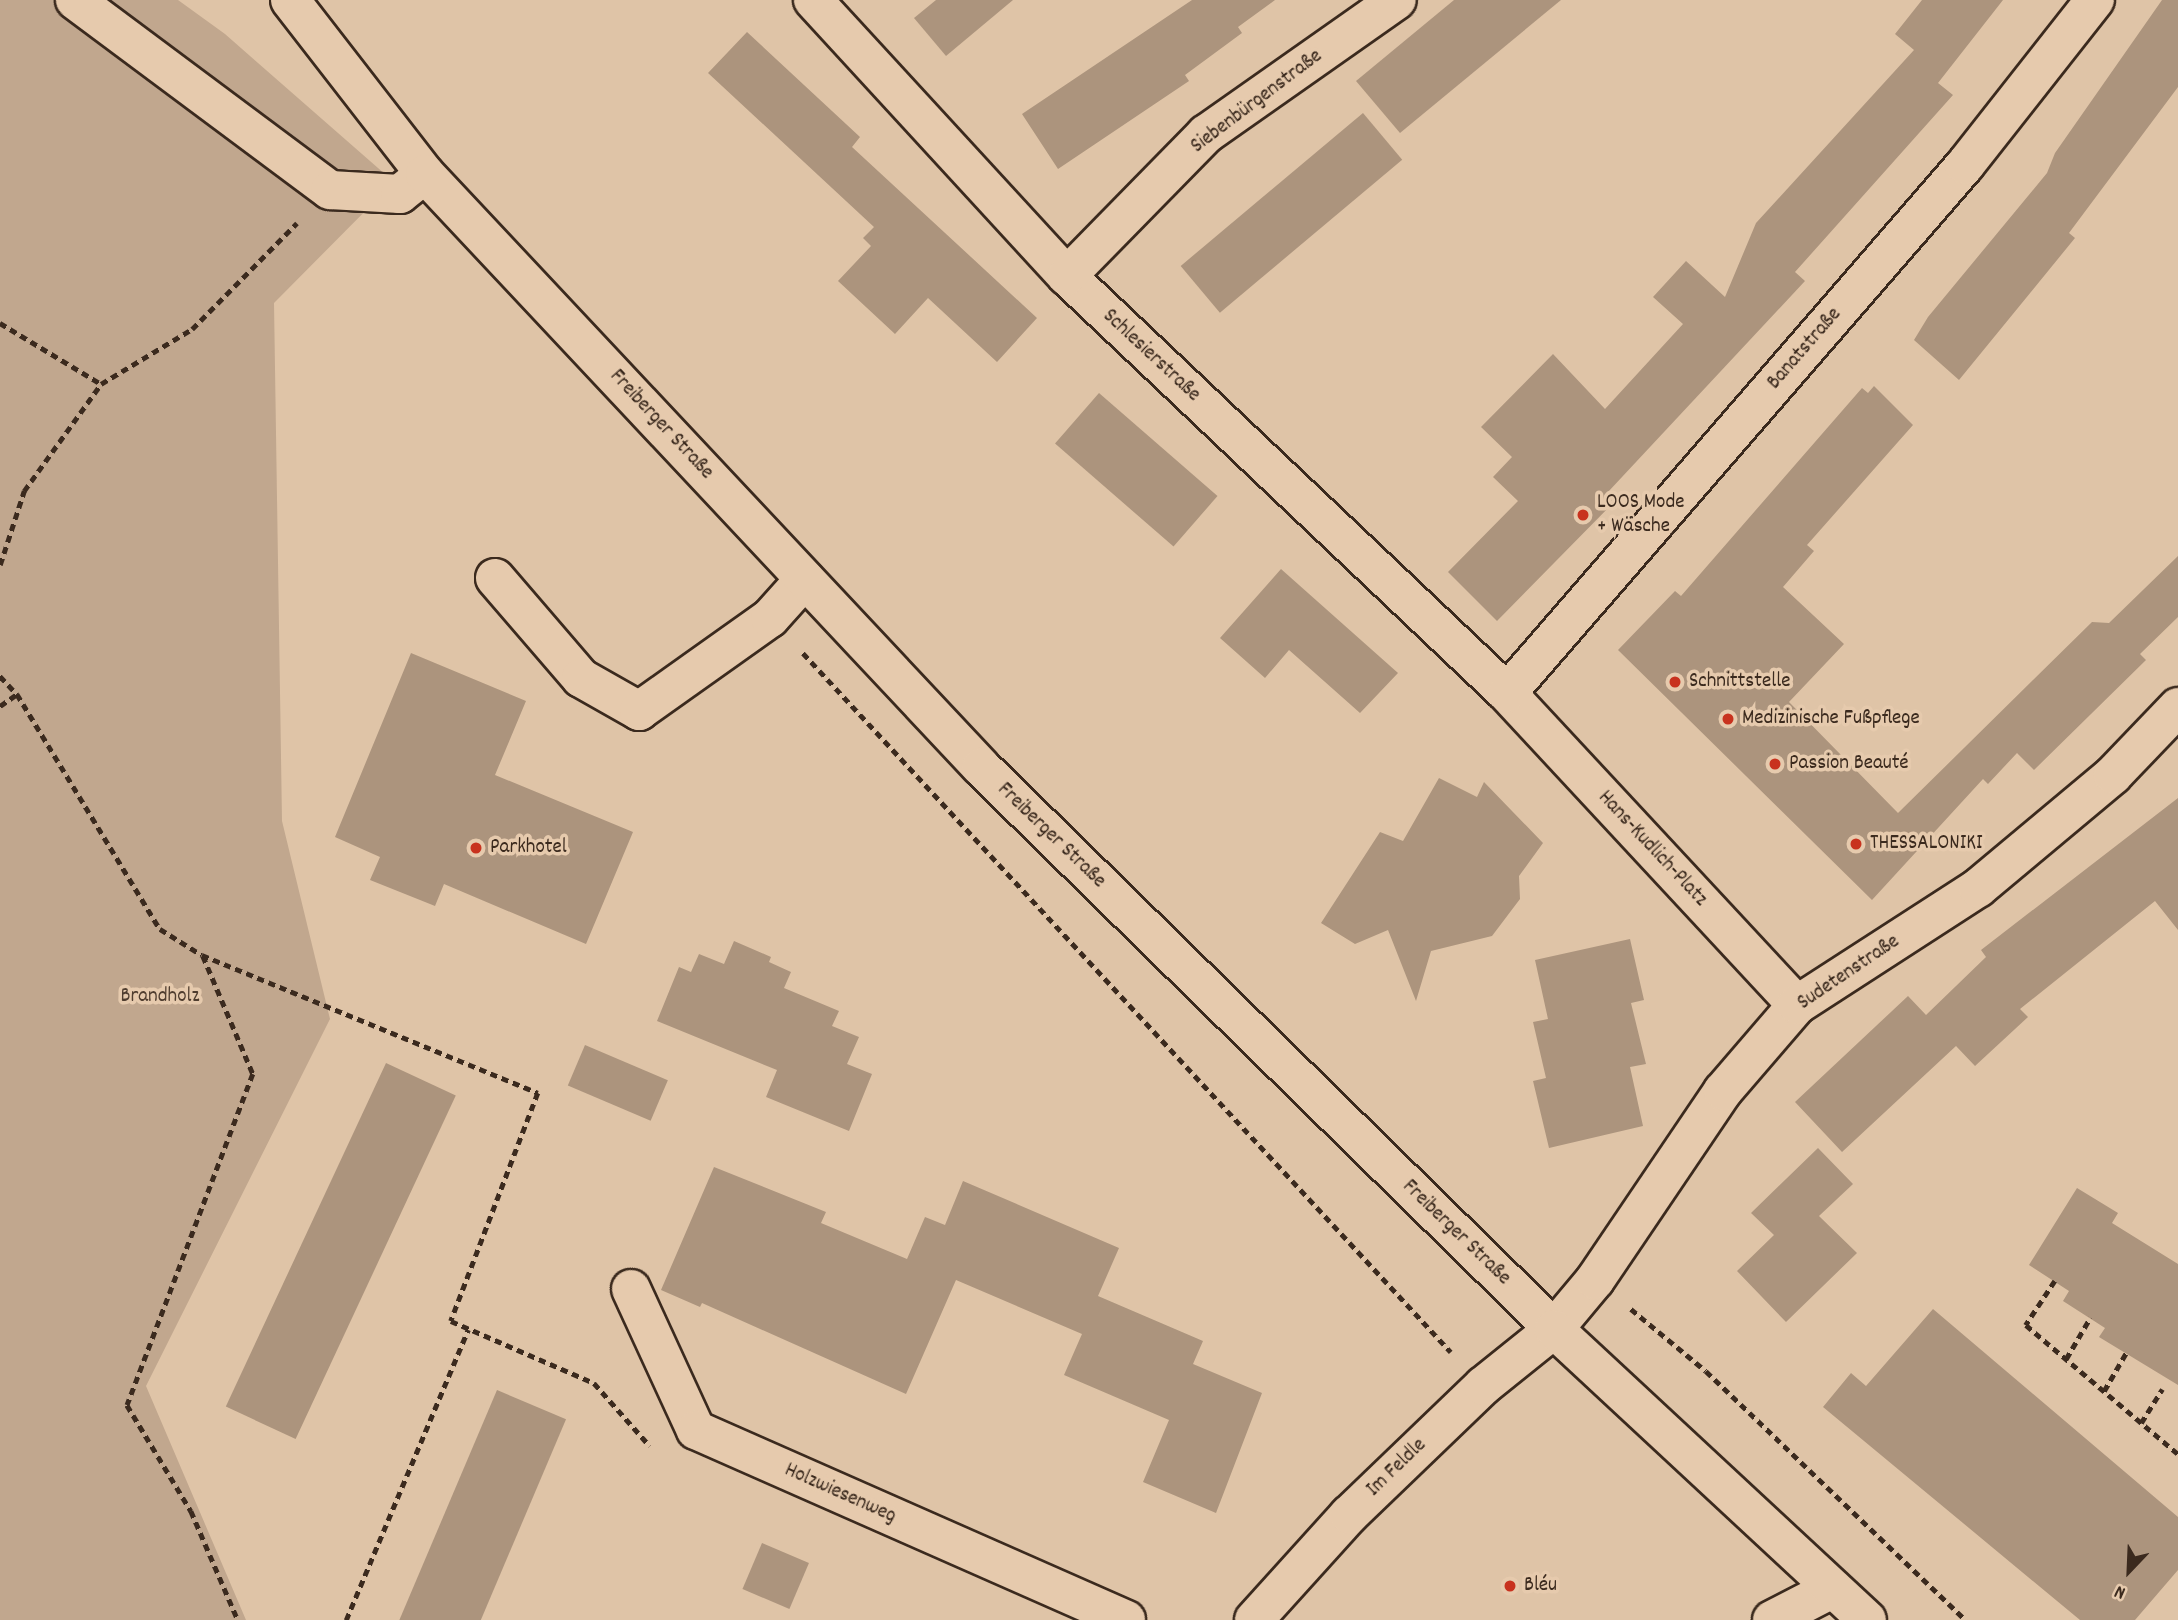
<!DOCTYPE html>
<html>
<head>
<meta charset="utf-8">
<style>
	body { margin:0 }
	#map { position:relative; width:2178px; height:1620px; overflow:hidden; background:#dfc4a7; font-family:Dekko,sans-serif }
	div>[style] { position:absolute }
	.green>* { inset:0; background:#c1a78e }
	.building>* { inset:0; background:#ac947d; transform-origin:0 0 }
	.path>* { height:4.5px; margin-top:-2.25px; transform-origin:0; background:repeating-linear-gradient(90deg,#3b2a1e 0 7px,transparent 0 12px) }
	.roads { filter:drop-shadow(2px 0 #3b2a1e) drop-shadow(-2px 0 #3b2a1e) drop-shadow(0 2px #3b2a1e) drop-shadow(0 -2px #3b2a1e) }
	.minor>* { height:38px; margin:-19px; padding:0 19px; transform-origin:19px; border-radius:19px; background:#e6caad }
	.major>* { height:38px; margin:-19px; padding:0 19px; transform-origin:19px; border-radius:19px; background:#e6caad }
	.dots>* { width:19px; height:19px; translate:-50% -50%; box-sizing:border-box; border:4px solid #e6caad; border-radius:50% }
	span { translate:-50% -50%; white-space:nowrap; text-align:center; line-height:1.15; -webkit-text-stroke:7px #e6caad; paint-order:stroke }
	.street-label { font-size:21px; color:#3b2a1e }
	.poi-label { font-size:21px; color:#3b2a1e }
	.left { translate:0 -50%; text-align:left }
	.park-label { font-size:21px; color:#4f3d2f }
	.north { position:absolute; left:2094px; top:1536px; width:70px; height:70px; -webkit-text-stroke:5px #e6caad; paint-order:stroke; rotate:203deg; font-size:19px; font-weight:700; line-height:28px; text-align:center; color:#3b2a1e }
	.north::after { content:''; display:block; margin:auto; width:24px; height:32px; background:#3b2a1e; clip-path:polygon(50% 0,100% 100%,50% 72%,0 100%) }
</style>
</head>
<body>
<div id="map">
	<div class="green">
		<i style="clip-path:polygon(0 0,178px 0,225px 34px,394px 182px,274px 303px,282px 821px,330px 1019px,146px 1386px,246px 1620px,0 1620px)"></i>
	</div>
	<div class="building">
		<i style="clip-path:polygon(936px 0,1013px 0,946px 56px,914px 18px)"></i>
		<i style="clip-path:polygon(1192px 0,1275px 0,1238px 27px,1242px 33px,1185px 75px,1189px 81px,1058px 169px,1022px 114px)"></i>
		<i style="clip-path:polygon(1454px 0,1561px 0,1400px 133px,1356px 81px)"></i>
		<i style="clip-path:polygon(1922px 0,2003px 0,1938px 83px,1953px 95px,1795px 272px,1805px 281px,1608px 492px,1616px 500px,1497px 621px,1448px 572px,1518px 501px,1493px 477px,1512px 457px,1481px 427px,1553px 354px,1605px 409px,1683px 324px,1653px 297px,1686px 261px,1725px 297px,1756px 223px,1914px 50px,1895px 34px)"></i>
		<i style="clip-path:polygon(2162px 0,2178px 0,2178px 87px,2069px 233px,2075px 238px,1959px 380px,1914px 340px,1928px 317px,2047px 173px,2055px 153px)"></i>
		<i style="clip-path:polygon(747px 32px,860px 137px,852px 147px,1037px 318px,997px 362px,928px 298px,895px 334px,838px 281px,871px 246px,863px 238px,874px 227px,708px 73px)"></i>
		<i style="left:1363px;top:113px;width:61px;height:238px;rotate:50deg"></i>
		<i style="clip-path:polygon(1874px 386px,1913px 425px,1807px 545px,1814px 551px,1783px 587px,1844px 644px,1789px 702px,1898px 813px,2092px 622px,2109px 623px,2178px 556px,2178px 617px,2140px 654px,2146px 660px,2034px 770px,2017px 753px,1988px 784px,1983px 779px,1872px 900px,1618px 650px,1675px 591px,1681px 596px,1862px 388px,1868px 393px)"></i>
		<i style="left:1099px;top:393px;width:157px;height:67px;rotate:41deg"></i>
		<i style="clip-path:polygon(1281px 569px,1398px 673px,1360px 713px,1289px 650px,1265px 678px,1220px 638px)"></i>
		<i style="clip-path:polygon(411px 653px,526px 701px,495px 775px,633px 832px,586px 944px,444px 884px,435px 906px,370px 880px,380px 857px,335px 837px)"></i>
		<i style="clip-path:polygon(1439px 778px,1477px 797px,1484px 782px,1543px 843px,1519px 876px,1520px 899px,1492px 936px,1431px 951px,1416px 1001px,1388px 930px,1355px 944px,1321px 923px,1380px 832px,1403px 841px)"></i>
		<i style="clip-path:polygon(2178px 798px,2178px 930px,2155px 901px,2020px 1009px,2028px 1017px,1975px 1066px,1956px 1046px,1842px 1152px,1795px 1102px,1908px 996px,1926px 1015px,1986px 957px,1981px 950px)"></i>
		<i style="clip-path:polygon(1630px 939px,1644px 1000px,1631px 1003px,1646px 1064px,1630px 1067px,1643px 1126px,1549px 1148px,1533px 1081px,1546px 1078px,1533px 1022px,1548px 1019px,1535px 960px)"></i>
		<i style="clip-path:polygon(734px 941px,771px 957px,769px 962px,791px 972px,784px 988px,839px 1011px,832px 1026px,859px 1037px,847px 1064px,872px 1074px,849px 1131px,766px 1097px,777px 1070px,657px 1021px,679px 967px,691px 972px,699px 954px,724px 964px)"></i>
		<i style="left:585px;top:1045px;width:90px;height:44px;rotate:23deg"></i>
		<i style="left:386px;top:1063px;width:77px;height:379px;rotate:25deg"></i>
		<i style="clip-path:polygon(1818px 1148px,1853px 1184px,1819px 1216px,1857px 1253px,1786px 1322px,1737px 1271px,1774px 1235px,1751px 1213px)"></i>
		<i style="clip-path:polygon(714px 1167px,826px 1212px,821px 1223px,907px 1259px,925px 1217px,945px 1225px,963px 1181px,1119px 1248px,1098px 1296px,1203px 1341px,1193px 1364px,1262px 1393px,1216px 1513px,1143px 1482px,1169px 1420px,1064px 1375px,1082px 1334px,956px 1280px,906px 1394px,702px 1303px,700px 1307px,661px 1290px)"></i>
		<i style="clip-path:polygon(2077px 1188px,2118px 1213px,2112px 1223px,2178px 1264px,2178px 1385px,2099px 1337px,2105px 1328px,2063px 1301px,2069px 1291px,2029px 1265px)"></i>
		<i style="clip-path:polygon(1933px 1309px,2178px 1517px,2178px 1570px,2135px 1620px,2080px 1620px,1823px 1407px,1851px 1373px,1866px 1386px)"></i>
		<i style="left:497px;top:1390px;width:75px;height:250px;rotate:23deg"></i>
		<i style="left:762px;top:1543px;width:51px;height:50px;rotate:23deg"></i>
	</div>
	<div class="path">
		<i style="left:0;top:323px;width:118px;rotate:31.1deg"></i>
		<i style="left:0;top:565px;width:78px;rotate:-72deg"></i>
		<i style="left:24px;top:491px;width:132px;rotate:-54.3deg"></i>
		<i style="left:101px;top:384px;width:106px;rotate:-31.1deg"></i>
		<i style="left:192px;top:329px;width:149px;rotate:-45.3deg"></i>
		<i style="left:803px;top:653px;width:953px;rotate:47.17deg"></i>
		<i style="left:0;top:676px;width:25px;rotate:47deg"></i>
		<i style="left:17px;top:694px;width:275px;rotate:58.7deg"></i>
		<i style="left:160px;top:929px;width:49px;rotate:31.8deg"></i>
		<i style="left:202px;top:955px;width:363px;rotate:22.3deg"></i>
		<i style="left:538px;top:1093px;width:244px;rotate:110.9deg"></i>
		<i style="left:451px;top:1321px;width:156px;rotate:23.4deg"></i>
		<i style="left:594px;top:1383px;width:84px;rotate:48.4deg"></i>
		<i style="left:0;top:706px;width:21px;rotate:-35deg"></i>
		<i style="left:203px;top:956px;width:128px;rotate:67deg"></i>
		<i style="left:253px;top:1074px;width:354px;rotate:110.8deg"></i>
		<i style="left:127px;top:1405px;width:124px;rotate:58.9deg"></i>
		<i style="left:191px;top:1511px;width:119px;rotate:66.7deg"></i>
		<i style="left:2055px;top:1281px;width:53px;rotate:123.4deg"></i>
		<i style="left:2026px;top:1325px;width:199px;rotate:40.3deg"></i>
		<i style="left:1631px;top:1309px;width:97px;rotate:39.6deg"></i>
		<i style="left:1706px;top:1371px;width:360px;rotate:43.8deg"></i>
		<i style="left:2066px;top:1359px;width:48px;rotate:-59.7deg"></i>
		<i style="left:2104px;top:1391px;width:44px;rotate:-59.9deg"></i>
		<i style="left:2141px;top:1423px;width:40px;rotate:-58deg"></i>
		<i style="left:346px;top:1620px;width:315px;rotate:-67.2deg"></i>
	</div>
	<div class="roads">
		<div class="minor">
			<i style="left:75px;top:0;width:318px;rotate:36.7deg"></i>
			<i style="left:330px;top:190px;width:70px;rotate:3.3deg"></i>
			<i style="left:400px;top:194px;width:32px;rotate:-39deg"></i>
			<i style="left:813px;top:0;width:375px;rotate:47.4deg"></i>
			<i style="left:1067px;top:276px;width:606px;rotate:43.46deg"></i>
			<i style="left:1507px;top:693px;width:426px;rotate:47.1deg"></i>
			<i style="left:1067px;top:276px;width:199px;rotate:-45.6deg"></i>
			<i style="left:1206px;top:134px;width:233px;rotate:-35.1deg"></i>
			<i style="left:495px;top:578px;width:132px;rotate:49.3deg"></i>
			<i style="left:581px;top:678px;width:67px;rotate:29.6deg"></i>
			<i style="left:639px;top:711px;width:161px;rotate:-35.4deg"></i>
			<i style="left:770px;top:618px;width:52px;rotate:-48.1deg"></i>
			<i style="left:1507px;top:693px;width:699px;rotate:-49.06deg"></i>
			<i style="left:1965px;top:165px;width:210px;rotate:-51.8deg"></i>
			<i style="left:631px;top:1289px;width:155px;rotate:65.3deg"></i>
			<i style="left:696px;top:1430px;width:470px;rotate:23.8deg"></i>
			<i style="left:1254px;top:1620px;width:142px;rotate:-47.9deg"></i>
			<i style="left:1349px;top:1515px;width:186px;rotate:-43.9deg"></i>
			<i style="left:1483px;top:1386px;width:91px;rotate:-38.8deg"></i>
			<i style="left:1554px;top:1329px;width:64px;rotate:-50.1deg"></i>
			<i style="left:1595px;top:1280px;width:228px;rotate:-55.9deg"></i>
			<i style="left:1723px;top:1091px;width:113px;rotate:-49.3deg"></i>
			<i style="left:1797px;top:1005px;width:216px;rotate:-32.9deg"></i>
			<i style="left:1978px;top:888px;width:176px;rotate:-39.9deg"></i>
			<i style="left:2113px;top:775px;width:94px;rotate:-46.3deg"></i>
			<i style="left:1772px;top:1620px;width:68px;rotate:-27.3deg"></i>
		</div>
		<div class="major">
			<i style="left:290px;top:0;width:220px;rotate:52.2deg"></i>
			<i style="left:425px;top:174px;width:813px;rotate:46.84deg"></i>
			<i style="left:981px;top:767px;width:803px;rotate:44.44deg"></i>
			<i style="left:1554px;top:1329px;width:427px;rotate:42.9deg"></i>
		</div>
	</div>
	<div class="dots">
		<i style="left:1583px;top:515px;background:#c8321e"></i>
		<i style="left:1675px;top:682px;background:#c8321e"></i>
		<i style="left:1728px;top:719px;background:#c8321e"></i>
		<i style="left:1775px;top:764px;background:#c8321e"></i>
		<i style="left:1856px;top:844px;background:#c8321e"></i>
		<i style="left:476px;top:848px;background:#c8321e"></i>
		<i style="left:1510px;top:1586px;background:#c8321e"></i>
	</div>
	<div class="street-label">
		<span style="left:1257px;top:102px;rotate:-37deg">Siebenbürgenstraße</span>
		<span style="left:1805px;top:349px;rotate:-49deg">Banatstraße</span>
		<span style="left:1151px;top:356px;rotate:43deg">Schlesierstraße</span>
		<span style="left:661px;top:425px;rotate:47deg">Freiberger Straße</span>
		<span style="left:1051px;top:836px;rotate:44deg">Freiberger Straße</span>
		<span style="left:1652px;top:849px;rotate:47deg">Hans-Kudlich-Platz</span>
		<span style="left:1849px;top:973px;rotate:-34deg">Sudetenstraße</span>
		<span style="left:1456px;top:1233px;rotate:44deg">Freiberger Straße</span>
		<span style="left:1397px;top:1468px;rotate:-44deg">Im Feldle</span>
		<span style="left:840px;top:1494px;rotate:24deg">Holzwiesenweg</span>
	</div>
	<div class="poi-label">
		<span class="left" style="left:1597px;top:515px">LOOS Mode<br>+ Wäsche</span>
		<span class="left" style="left:1689px;top:682px">Schnittstelle</span>
		<span class="left" style="left:1742px;top:719px">Medizinische Fußpflege</span>
		<span class="left" style="left:1789px;top:764px">Passion Beauté</span>
		<span class="left" style="left:1870px;top:844px">THESSALONIKI</span>
		<span class="left" style="left:490px;top:848px">Parkhotel</span>
		<span class="left" style="left:1524px;top:1586px">Bléu</span>
	</div>
	<div class="park-label">
		<span style="left:160px;top:997px">Brandholz</span>
	</div>
	<div class="north">N</div>
</div>
</body>
</html>
